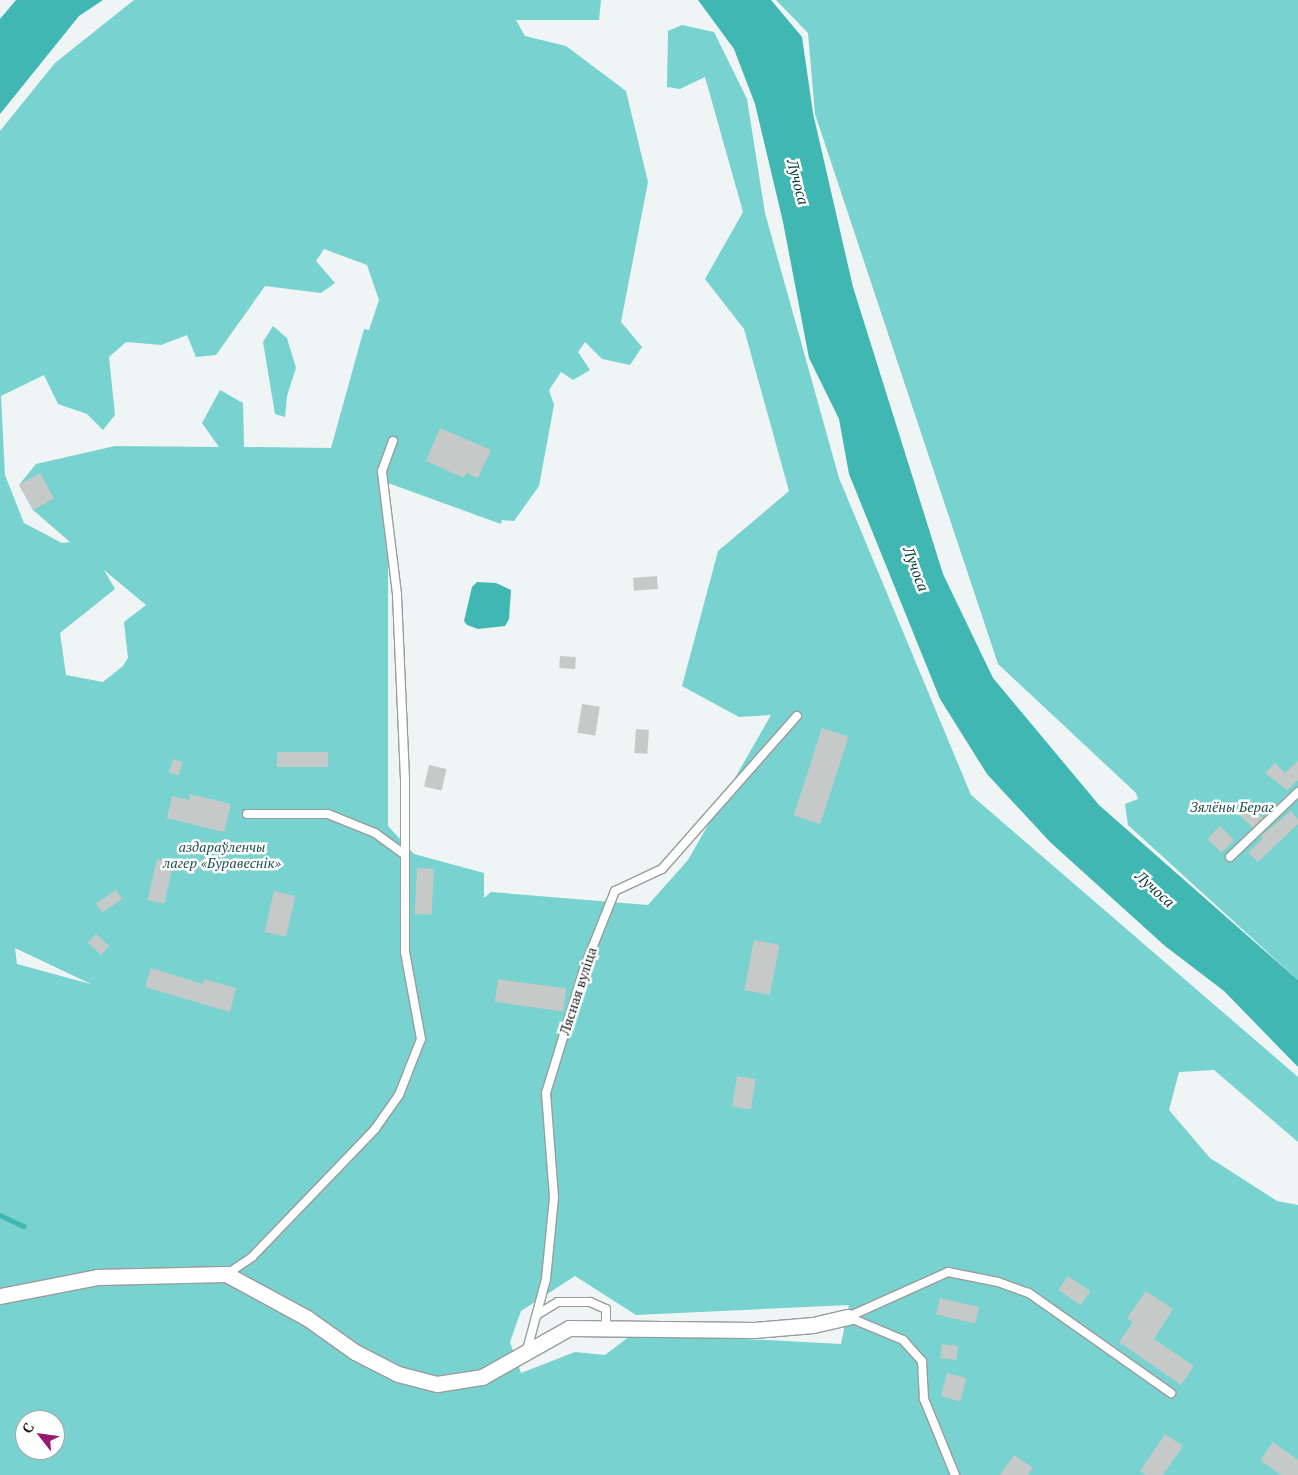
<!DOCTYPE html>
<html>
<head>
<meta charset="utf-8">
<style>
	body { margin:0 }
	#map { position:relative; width:1298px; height:1475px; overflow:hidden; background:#eff5f4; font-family:"PT Serif",serif }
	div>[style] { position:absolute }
	.green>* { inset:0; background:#78d2cf }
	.water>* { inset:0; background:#41b7b4 }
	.stream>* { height:4.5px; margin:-2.25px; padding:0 2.25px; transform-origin:2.25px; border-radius:2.25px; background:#41b7b4 }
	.building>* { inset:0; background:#c5cac9; transform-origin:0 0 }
	.roads { filter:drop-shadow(1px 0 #979c9c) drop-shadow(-1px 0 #979c9c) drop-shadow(0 1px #979c9c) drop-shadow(0 -1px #979c9c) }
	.service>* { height:8px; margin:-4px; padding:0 4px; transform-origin:4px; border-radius:4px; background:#fff }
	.minor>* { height:15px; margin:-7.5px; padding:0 7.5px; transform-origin:7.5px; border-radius:7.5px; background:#fff }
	span { translate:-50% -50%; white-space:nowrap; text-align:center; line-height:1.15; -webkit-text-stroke:5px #fff; paint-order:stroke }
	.park-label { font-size:14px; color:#1f514f; font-style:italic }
	.street-label { font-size:14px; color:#202222 }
	.water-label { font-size:15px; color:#003938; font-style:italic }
	.north { position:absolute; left:15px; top:1410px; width:50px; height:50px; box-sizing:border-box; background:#fff; border:1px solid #a6a7a7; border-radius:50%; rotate:300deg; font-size:14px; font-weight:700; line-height:20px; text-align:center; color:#202222 }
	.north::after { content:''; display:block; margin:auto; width:18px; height:22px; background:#951872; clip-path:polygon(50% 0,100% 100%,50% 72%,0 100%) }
</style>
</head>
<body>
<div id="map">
	<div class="green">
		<i style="clip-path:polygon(evenodd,134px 0,601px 0,599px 20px,516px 20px,525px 36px,566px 46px,626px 91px,648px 182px,621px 322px,642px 347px,630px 365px,602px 359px,585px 342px,578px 352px,590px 370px,573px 380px,561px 372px,549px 390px,554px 405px,539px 486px,514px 521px,502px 520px,501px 524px,388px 483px,388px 826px,414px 854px,484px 873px,484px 898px,491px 892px,648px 905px,688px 860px,771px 715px,739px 717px,682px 686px,718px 551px,789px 491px,744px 329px,705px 279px,743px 212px,705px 77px,680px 89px,667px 87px,668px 31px,682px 25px,714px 32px,747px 99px,765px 213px,839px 478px,971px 795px,1298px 1077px,1298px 1142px,1214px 1070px,1179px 1072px,1169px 1110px,1210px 1158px,1277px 1201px,1298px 1205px,1298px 1475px,0 1475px,0 131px,55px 63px,134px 0,324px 249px,367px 265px,379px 300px,369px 330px,364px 329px,331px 448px,244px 447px,243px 403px,220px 390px,202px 423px,219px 447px,115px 446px,36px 464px,19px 485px,33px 510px,70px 542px,62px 543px,24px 523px,5px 475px,1px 396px,44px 375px,58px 404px,87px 414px,103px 430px,115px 415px,109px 357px,126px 342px,161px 345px,187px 335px,196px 357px,216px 355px,265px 286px,321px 293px,335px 283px,316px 261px,324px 249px,134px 0,104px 570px,146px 605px,124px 622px,128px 658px,123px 666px,103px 682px,66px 675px,60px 633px,115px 589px,104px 570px,134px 0,15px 948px,93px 985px,94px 985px,17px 964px,15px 948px,134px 0,575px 1276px,636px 1315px,849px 1305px,841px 1344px,634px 1333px,605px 1355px,575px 1352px,521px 1373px,510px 1342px,521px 1311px,575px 1276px,134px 0,25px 1420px,55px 1420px,55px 1450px,25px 1450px,25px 1420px)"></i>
		<i style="clip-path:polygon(776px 0,1298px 0,1298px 980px,1128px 825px,1125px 804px,1138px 799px,1136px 793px,998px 664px,815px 114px,808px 33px)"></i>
		<i style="clip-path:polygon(273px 326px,287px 338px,296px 368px,287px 396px,285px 417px,275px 414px,263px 342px)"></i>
	</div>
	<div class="water">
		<i style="clip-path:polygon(16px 0,103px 0,79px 16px,0 114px,0 19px)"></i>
		<i style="clip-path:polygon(698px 0,771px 0,802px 37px,813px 113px,853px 287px,943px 574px,993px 678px,1099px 805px,1298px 980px,1298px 1067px,1224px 991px,1165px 946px,1050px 842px,987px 774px,940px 699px,849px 474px,839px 419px,809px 358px,783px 222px,755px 104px,734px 49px)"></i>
		<i style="clip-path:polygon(477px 582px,496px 583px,511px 590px,509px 619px,505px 626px,478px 629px,467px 625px,464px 621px,472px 587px)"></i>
	</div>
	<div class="stream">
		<i style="left:0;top:1215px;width:26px;rotate:25deg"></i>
	</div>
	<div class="building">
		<i style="clip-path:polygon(440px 428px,491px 450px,478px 478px,466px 473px,464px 478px,426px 461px)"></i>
		<i style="left:40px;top:473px;width:29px;height:24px;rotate:61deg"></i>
		<i style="left:657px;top:576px;width:13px;height:24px;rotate:86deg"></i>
		<i style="left:560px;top:656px;width:16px;height:12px;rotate:4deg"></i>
		<i style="left:582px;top:704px;width:18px;height:29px;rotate:9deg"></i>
		<i style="left:822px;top:728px;width:28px;height:92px;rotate:18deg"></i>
		<i style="left:636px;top:729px;width:13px;height:24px;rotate:4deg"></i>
		<i style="left:277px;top:752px;width:51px;height:15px"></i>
		<i style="left:173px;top:759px;width:10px;height:14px;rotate:17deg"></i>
		<i style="clip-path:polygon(1298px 761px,1298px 780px,1287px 790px,1265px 773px,1275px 763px,1285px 773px)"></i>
		<i style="left:429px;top:765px;width:18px;height:22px;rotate:13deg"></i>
		<i style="clip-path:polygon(190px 794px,231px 804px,224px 832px,167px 818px,172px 796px,189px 800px)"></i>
		<i style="left:1246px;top:802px;width:23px;height:14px;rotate:43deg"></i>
		<i style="clip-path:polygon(1291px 811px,1298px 819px,1298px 824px,1258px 862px,1248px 853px,1263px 838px,1261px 836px)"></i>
		<i style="left:1220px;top:826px;width:20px;height:18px;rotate:45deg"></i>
		<i style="left:157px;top:859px;width:17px;height:42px;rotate:13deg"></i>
		<i style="left:417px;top:868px;width:17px;height:46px;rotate:3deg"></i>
		<i style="left:116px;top:890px;width:11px;height:24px;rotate:56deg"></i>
		<i style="left:274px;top:891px;width:22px;height:42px;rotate:13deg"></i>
		<i style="left:96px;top:934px;width:18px;height:12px;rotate:43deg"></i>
		<i style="left:754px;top:940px;width:26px;height:51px;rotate:11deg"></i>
		<i style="clip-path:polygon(151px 968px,203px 984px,204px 979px,236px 988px,230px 1012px,145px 987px)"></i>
		<i style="left:498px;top:979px;width:69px;height:23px;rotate:8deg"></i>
		<i style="left:737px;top:1076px;width:19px;height:31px;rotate:9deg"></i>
		<i style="left:1068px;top:1276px;width:27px;height:17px;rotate:34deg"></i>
		<i style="clip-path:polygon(1146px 1291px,1173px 1309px,1154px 1339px,1194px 1366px,1181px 1385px,1119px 1342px,1133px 1322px,1127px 1318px)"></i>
		<i style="left:940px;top:1298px;width:40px;height:17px;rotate:13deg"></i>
		<i style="left:942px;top:1344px;width:16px;height:14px;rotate:7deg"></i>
		<i style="left:947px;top:1373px;width:20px;height:24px;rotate:15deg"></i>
		<i style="clip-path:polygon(1165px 1434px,1183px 1446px,1163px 1475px,1146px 1475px,1140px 1471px)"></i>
		<i style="clip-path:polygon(1273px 1442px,1298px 1460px,1298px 1475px,1281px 1475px,1260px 1460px)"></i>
		<i style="clip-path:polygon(1014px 1455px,1033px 1468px,1028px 1475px,1000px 1475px)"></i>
	</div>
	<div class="roads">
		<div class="service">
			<i style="left:247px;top:814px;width:81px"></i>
			<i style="left:328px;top:814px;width:51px;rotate:22deg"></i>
			<i style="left:375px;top:833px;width:37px;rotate:36deg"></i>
			<i style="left:1230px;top:857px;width:94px;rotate:-43.7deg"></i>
			<i style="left:227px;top:1274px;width:30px;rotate:-34deg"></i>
			<i style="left:252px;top:1257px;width:178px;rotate:-46.1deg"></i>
			<i style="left:375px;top:1129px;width:42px;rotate:-54.8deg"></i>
			<i style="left:399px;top:1095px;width:60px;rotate:-68.6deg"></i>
			<i style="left:421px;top:1039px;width:88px;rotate:-100.4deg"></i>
			<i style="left:405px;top:952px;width:173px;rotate:-90deg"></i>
			<i style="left:405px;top:779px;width:185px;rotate:-92.5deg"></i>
			<i style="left:397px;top:594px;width:124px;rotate:-97deg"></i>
			<i style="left:382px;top:471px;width:32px;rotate:-70deg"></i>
			<i style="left:538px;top:1314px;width:23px;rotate:-31deg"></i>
			<i style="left:558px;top:1302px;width:32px"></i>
			<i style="left:590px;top:1302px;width:17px;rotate:24deg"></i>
			<i style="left:606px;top:1309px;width:17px;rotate:90deg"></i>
			<i style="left:848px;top:1317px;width:110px;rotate:-24.2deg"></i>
			<i style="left:948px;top:1272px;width:51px;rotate:11.3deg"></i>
			<i style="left:998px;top:1282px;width:33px;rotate:20deg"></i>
			<i style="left:1029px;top:1293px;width:174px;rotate:35.2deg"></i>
			<i style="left:848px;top:1317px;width:60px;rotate:22.7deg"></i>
			<i style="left:903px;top:1340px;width:28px;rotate:48deg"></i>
			<i style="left:922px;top:1361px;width:38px;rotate:87deg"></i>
			<i style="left:924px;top:1399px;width:82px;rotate:67.8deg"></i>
			<i style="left:527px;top:1350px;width:73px;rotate:-75deg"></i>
			<i style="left:546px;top:1279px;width:82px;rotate:-84.4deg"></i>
			<i style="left:554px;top:1197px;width:104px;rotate:-94.4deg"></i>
			<i style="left:546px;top:1093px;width:133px;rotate:-72.9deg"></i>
			<i style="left:585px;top:966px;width:81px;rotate:-68.2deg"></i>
			<i style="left:615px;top:891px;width:52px;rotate:-25.1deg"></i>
			<i style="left:662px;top:869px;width:204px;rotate:-48.6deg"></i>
		</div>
		<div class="minor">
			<i style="left:0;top:1296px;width:100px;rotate:-11deg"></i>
			<i style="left:98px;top:1277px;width:128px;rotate:-1.3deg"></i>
			<i style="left:226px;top:1274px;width:92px;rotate:28.5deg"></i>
			<i style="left:307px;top:1318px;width:59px;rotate:35.3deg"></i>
			<i style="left:355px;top:1352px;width:48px;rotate:27.1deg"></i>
			<i style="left:398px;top:1374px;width:40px;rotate:14.4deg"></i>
			<i style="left:437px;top:1384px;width:46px;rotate:-8.8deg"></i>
			<i style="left:482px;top:1377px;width:100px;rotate:-29.4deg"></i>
			<i style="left:569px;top:1328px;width:185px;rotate:0.6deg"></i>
			<i style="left:754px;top:1330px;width:59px;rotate:-4.8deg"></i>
			<i style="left:813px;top:1325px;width:36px;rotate:-13deg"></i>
		</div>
	</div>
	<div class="park-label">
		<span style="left:1232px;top:807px">Зялёны Бераг</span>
		<span style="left:222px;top:855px">аздараўленчы<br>лагер «Буравеснік»</span>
	</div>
	<div class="street-label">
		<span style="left:578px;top:991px;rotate:-72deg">Лясная вуліца</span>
	</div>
	<div class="water-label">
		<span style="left:798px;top:182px;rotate:75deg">Лучоса</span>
		<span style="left:916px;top:569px;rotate:69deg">Лучоса</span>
		<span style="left:1155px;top:889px;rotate:42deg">Лучоса</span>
	</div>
	<div class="north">С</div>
</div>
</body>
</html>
